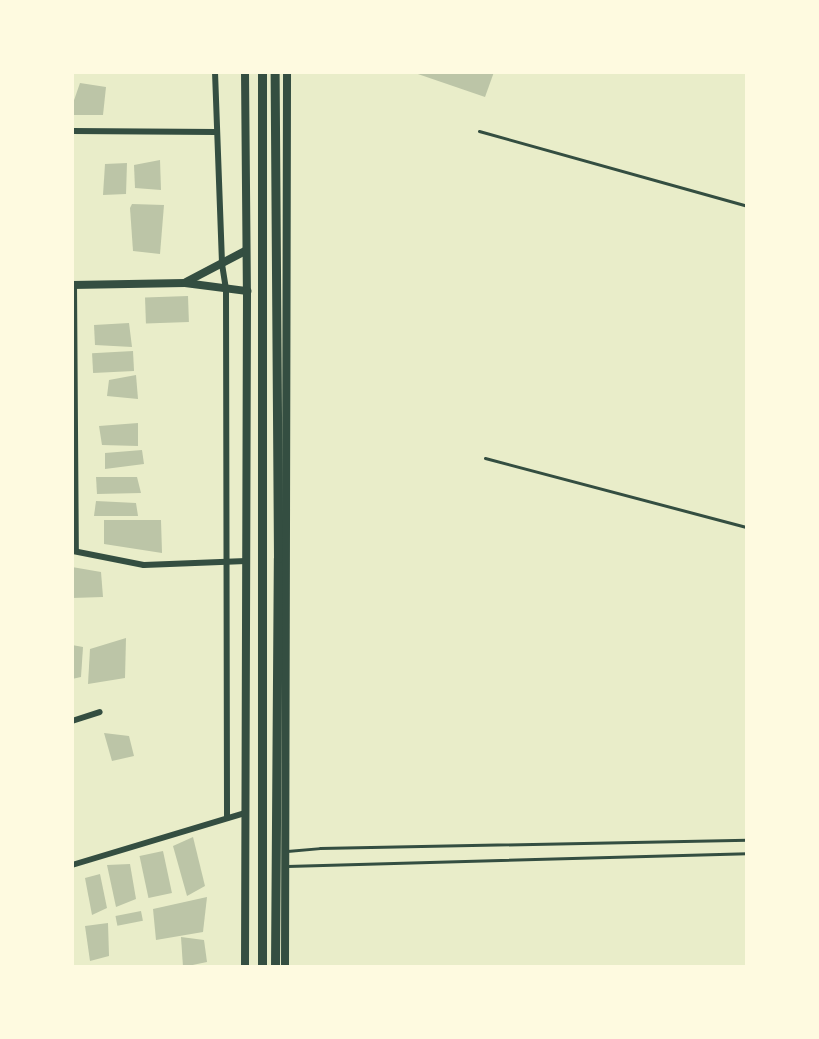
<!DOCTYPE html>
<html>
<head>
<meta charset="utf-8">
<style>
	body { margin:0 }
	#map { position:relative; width:819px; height:1039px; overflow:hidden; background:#e9edc9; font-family:Manrope,sans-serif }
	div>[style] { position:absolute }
	.building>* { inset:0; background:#bcc5a7; transform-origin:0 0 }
	.service>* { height:3px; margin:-1.5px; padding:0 1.5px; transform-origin:1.5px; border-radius:1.5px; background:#344e41 }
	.minor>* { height:6px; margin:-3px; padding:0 3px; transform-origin:3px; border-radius:3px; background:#344e41 }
	.tertiary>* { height:8px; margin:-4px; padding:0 4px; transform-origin:4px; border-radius:4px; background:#344e41 }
	.secondary>* { height:8px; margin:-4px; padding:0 4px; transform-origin:4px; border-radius:4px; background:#344e41 }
	.primary>* { height:9px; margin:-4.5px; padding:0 4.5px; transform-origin:4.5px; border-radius:4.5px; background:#344e41 }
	span { translate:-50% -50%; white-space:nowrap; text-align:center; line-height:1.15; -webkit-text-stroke:5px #fefae0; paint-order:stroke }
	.frame { position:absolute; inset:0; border:74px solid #fefae0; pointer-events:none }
</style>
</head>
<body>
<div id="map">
	<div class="building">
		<i style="clip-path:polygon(412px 72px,494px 72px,485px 97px)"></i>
		<i style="clip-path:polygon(80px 83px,106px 87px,103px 115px,72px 115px,72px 106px)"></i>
		<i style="clip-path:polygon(160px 160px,161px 190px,135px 188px,134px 165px)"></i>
		<i style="clip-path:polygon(127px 163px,126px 194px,103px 195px,105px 164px)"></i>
		<i style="clip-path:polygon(132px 204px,164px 205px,160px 254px,133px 251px,130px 208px)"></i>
		<i style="left:188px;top:296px;width:26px;height:43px;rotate:88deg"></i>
		<i style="clip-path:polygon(129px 323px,132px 347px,95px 345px,94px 325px)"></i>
		<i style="left:133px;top:351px;width:20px;height:41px;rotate:87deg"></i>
		<i style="clip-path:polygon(136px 375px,138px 399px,107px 396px,109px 380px)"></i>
		<i style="clip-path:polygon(138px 423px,138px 446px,102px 445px,99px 426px)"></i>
		<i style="clip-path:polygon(142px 450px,144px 464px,105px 469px,105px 453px)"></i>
		<i style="clip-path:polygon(96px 477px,137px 477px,141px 493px,97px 494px)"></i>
		<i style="clip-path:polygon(96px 501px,136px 503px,138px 516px,94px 516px)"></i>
		<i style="clip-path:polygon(104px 520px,161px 520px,162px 553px,104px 544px)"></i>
		<i style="clip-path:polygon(72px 567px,101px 572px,103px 597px,72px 598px)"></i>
		<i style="clip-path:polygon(126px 638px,125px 678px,88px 684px,90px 649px)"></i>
		<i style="clip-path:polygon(72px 645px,83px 647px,81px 677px,72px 679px)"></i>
		<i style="clip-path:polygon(104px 733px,129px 736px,134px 756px,112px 761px)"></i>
		<i style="clip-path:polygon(193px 837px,205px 886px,187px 896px,173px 846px)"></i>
		<i style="left:163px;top:851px;width:43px;height:24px;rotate:78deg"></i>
		<i style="clip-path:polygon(130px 864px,136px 899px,116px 907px,107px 865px)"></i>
		<i style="clip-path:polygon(100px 874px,107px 908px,92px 915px,85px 878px)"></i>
		<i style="clip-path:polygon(207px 897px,203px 932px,156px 940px,153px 909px)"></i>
		<i style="left:141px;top:911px;width:10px;height:26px;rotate:79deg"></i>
		<i style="clip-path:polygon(108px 923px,109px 956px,90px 961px,85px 926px)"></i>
		<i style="clip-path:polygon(181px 937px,204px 940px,207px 962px,183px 967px)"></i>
	</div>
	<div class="service">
		<i style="left:479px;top:131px;width:278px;rotate:15.6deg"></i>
		<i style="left:485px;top:458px;width:271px;rotate:14.8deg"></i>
		<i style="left:287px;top:851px;width:33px;rotate:-5deg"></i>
		<i style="left:320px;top:848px;width:427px;rotate:-1.1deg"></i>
		<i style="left:287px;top:866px;width:460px;rotate:-1.6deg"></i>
	</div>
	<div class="minor">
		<i style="left:215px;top:72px;width:192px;rotate:87.9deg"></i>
		<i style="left:222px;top:264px;width:24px;rotate:81deg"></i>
		<i style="left:226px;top:288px;width:530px;rotate:89.89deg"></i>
		<i style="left:72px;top:131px;width:144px;rotate:0.4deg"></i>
		<i style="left:74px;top:285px;width:266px;rotate:89.6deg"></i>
		<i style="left:73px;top:551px;width:72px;rotate:11.2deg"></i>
		<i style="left:144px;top:565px;width:102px;rotate:-2.2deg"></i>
		<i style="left:72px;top:721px;width:29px;rotate:-18deg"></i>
		<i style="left:72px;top:865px;width:181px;rotate:-16.7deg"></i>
	</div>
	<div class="tertiary">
		<i style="left:186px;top:282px;width:67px;rotate:-27.7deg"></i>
		<i style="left:72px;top:285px;width:113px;rotate:-1deg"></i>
		<i style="left:185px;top:283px;width:63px;rotate:7.4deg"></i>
	</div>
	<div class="secondary">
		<i style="left:245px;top:72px;width:219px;rotate:89.5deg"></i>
		<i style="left:247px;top:291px;width:676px;rotate:90.17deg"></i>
		<i style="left:285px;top:967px;width:895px;rotate:-89.87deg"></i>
	</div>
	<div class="primary">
		<i style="left:262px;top:72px;width:895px;rotate:90deg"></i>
		<i style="left:275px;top:967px;width:409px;rotate:-89.6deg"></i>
		<i style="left:278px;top:558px;width:486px;rotate:-90.4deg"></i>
	</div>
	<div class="frame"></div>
</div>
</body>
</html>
